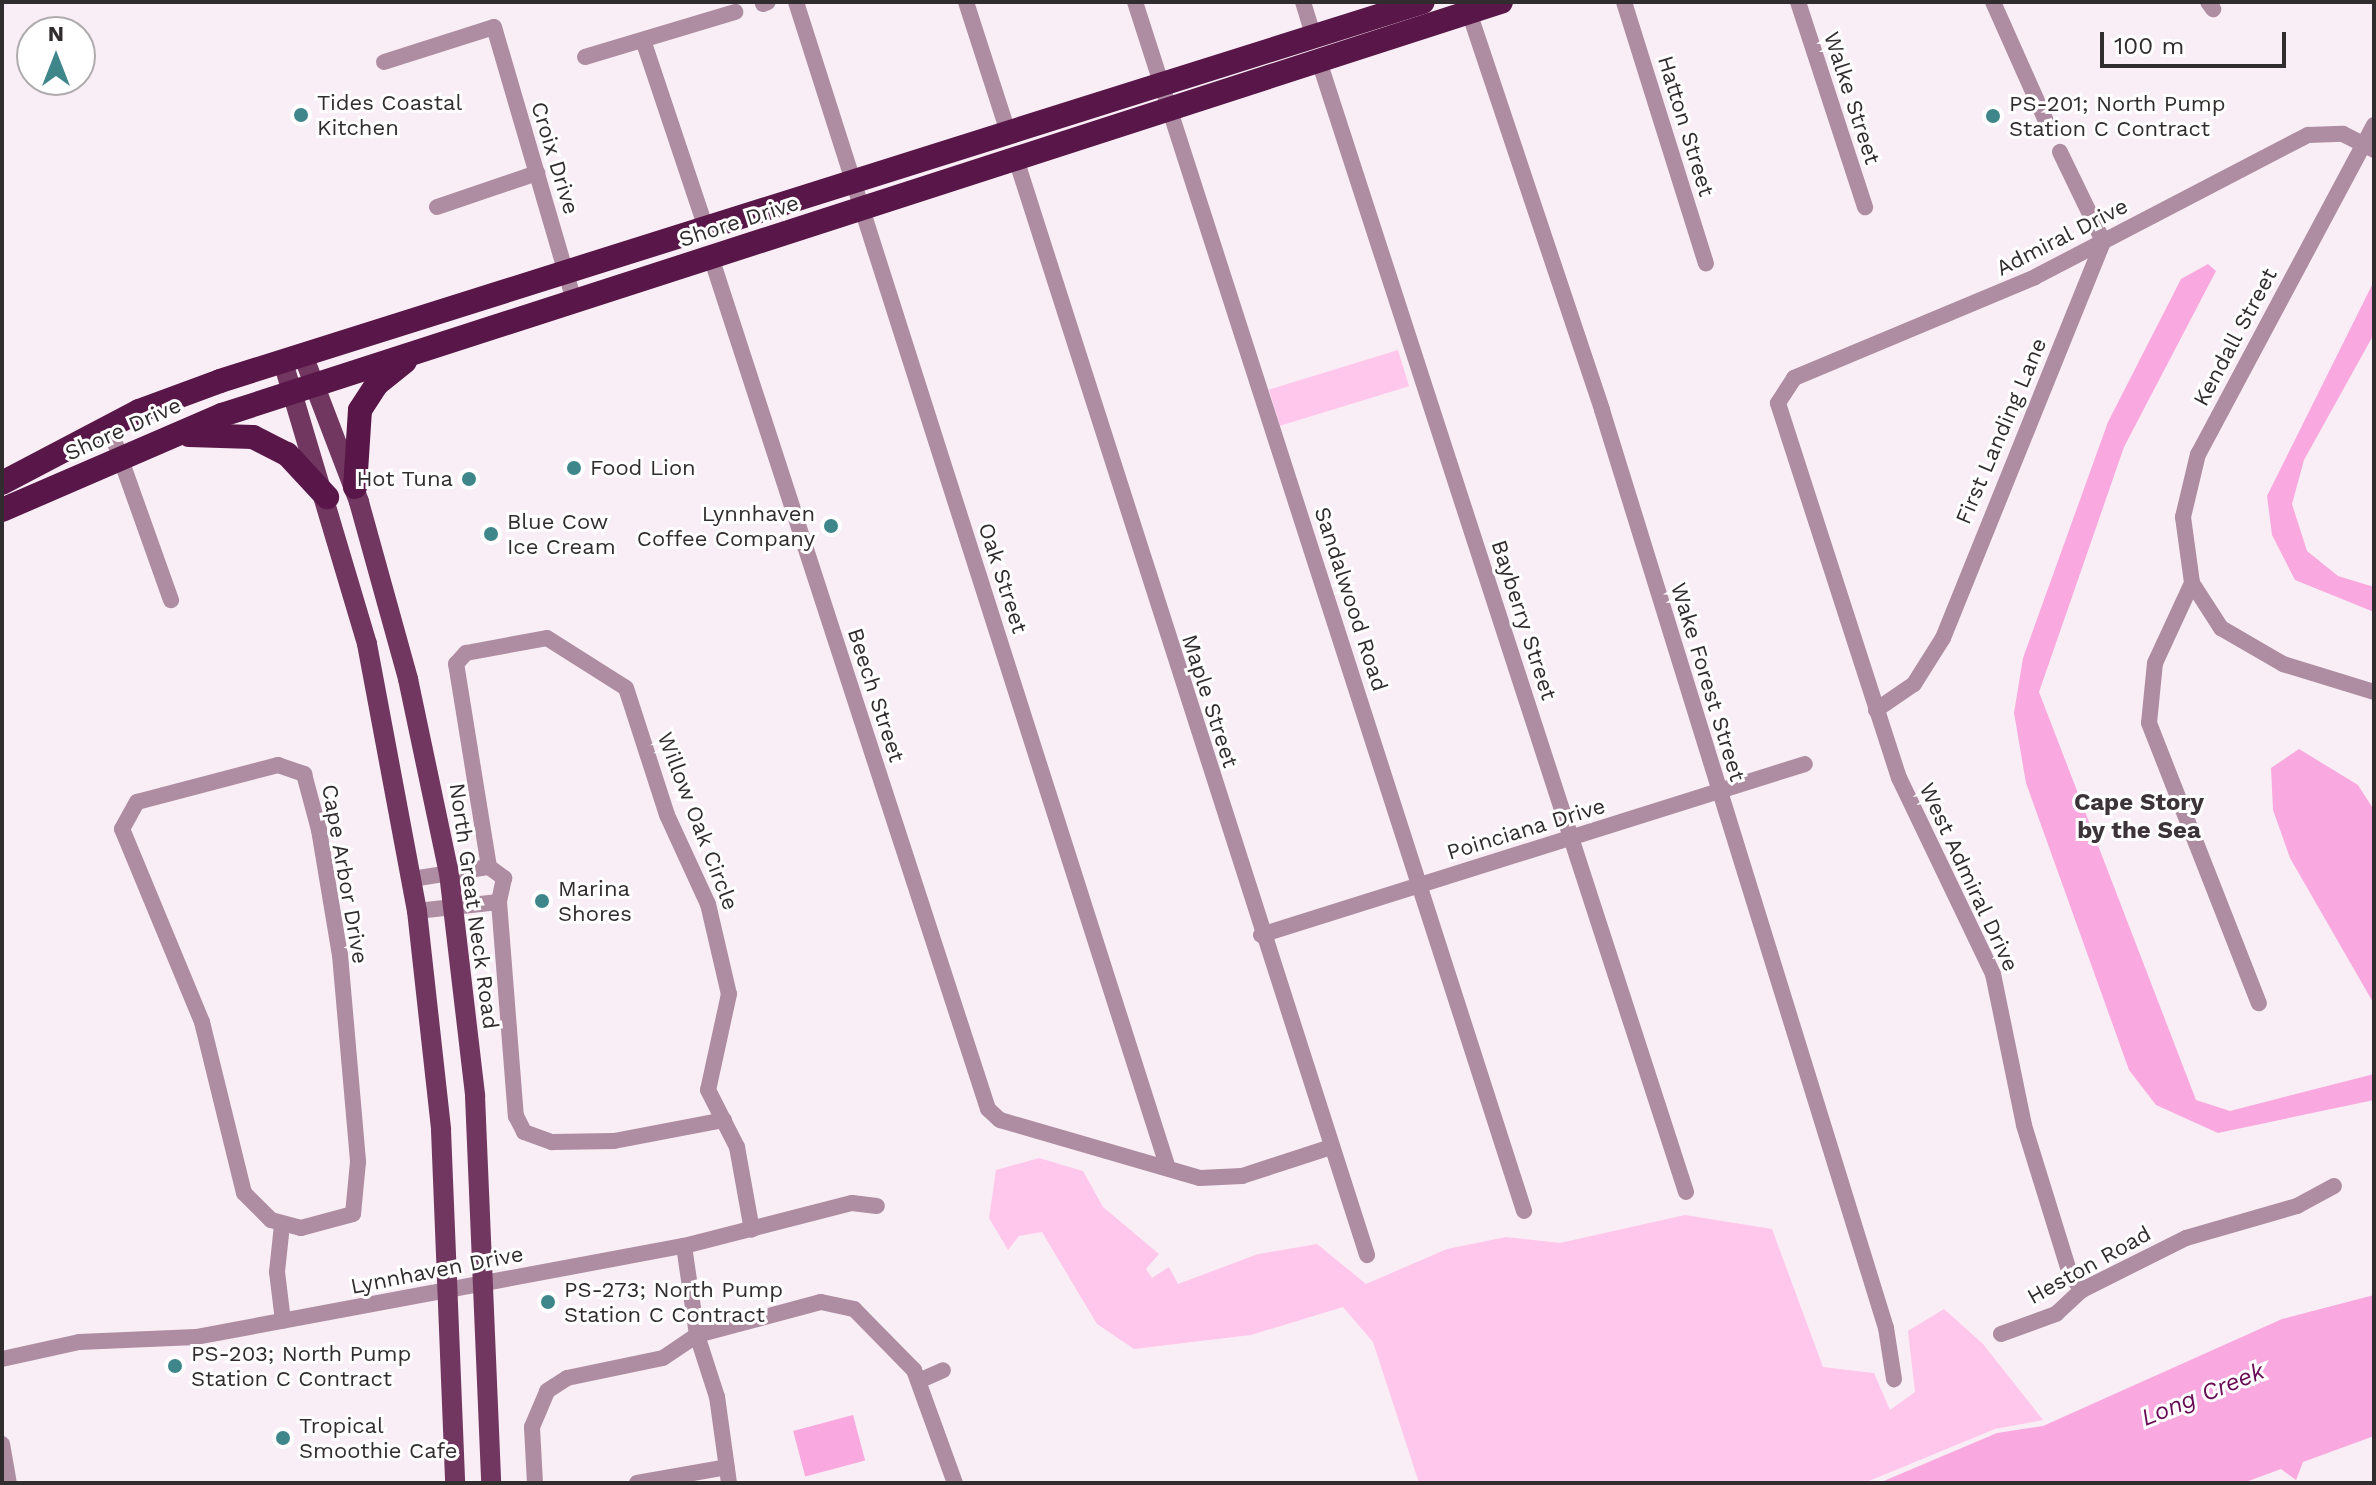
<!DOCTYPE html>
<html>
<head>
<meta charset="utf-8">
<style>
	body { margin:0 }
	#map { position:relative; width:2376px; height:1485px; overflow:hidden; background:#f9eef5; font-family:"Work Sans",sans-serif }
	div>[style] { position:absolute }
	.green>* { inset:0; background:#ffc7ec; transform-origin:0 0 }
	.water>* { inset:0; background:#f9a9df; transform-origin:0 0 }
	.minor>* { height:16px; margin:-8px; padding:0 8px; transform-origin:8px; border-radius:8px; background:#ae8ca2 }
	.major>* { height:20px; margin:-10px; padding:0 10px; transform-origin:10px; border-radius:10px; background:#713760 }
	.highway>* { height:24px; margin:-12px; padding:0 12px; transform-origin:12px; border-radius:12px; background:#591649 }
	.dots>* { width:22px; height:22px; translate:-50% -50%; box-sizing:border-box; border:4px solid #fff; border-radius:50% }
	span { translate:-50% -50%; white-space:nowrap; text-align:center; line-height:1.15; -webkit-text-stroke:6px #fff; paint-order:stroke }
	.street-label { font-size:22px; color:#312d2f }
	.poi-label { font-size:22px; color:#312d2f }
	.left { translate:0 -50%; text-align:left }
	.right { translate:-100% -50%; text-align:right }
	.neighbourhood-label { font-size:24px; color:#3c3439; font-weight:700 }
	.water-label { font-size:24px; color:#690a54; font-style:italic }
	.frame { position:absolute; inset:0; border:4px solid #312d2f; pointer-events:none }
	.north { position:absolute; left:16px; top:16px; width:80px; height:80px; box-sizing:border-box; background:#fff; border:2px solid #adabac; border-radius:50%; rotate:0deg; font-size:22px; font-weight:700; line-height:32px; text-align:center; color:#312d2f }
	.north::after { content:''; display:block; margin:auto; width:28px; height:36px; background:#3e868a; clip-path:polygon(50% 0,100% 100%,50% 72%,0 100%) }
	.scale { position:absolute; left:2100px; top:32px; width:186px; height:36px; box-sizing:border-box; border:4px solid #312d2f; border-top:0; padding-left:10px; font-size:24px; line-height:28px; white-space:nowrap; color:#312d2f; -webkit-text-stroke:6px #fff; paint-order:stroke }
</style>
</head>
<body>
<div id="map">
	<div class="green">
		<i style="left:1398px;top:350px;width:38px;height:135px;rotate:73deg"></i>
		<i style="clip-path:polygon(1039px 1158px,1083px 1171px,1103px 1207px,1159px 1254px,1146px 1269px,1152px 1278px,1169px 1267px,1178px 1284px,1258px 1254px,1317px 1244px,1366px 1284px,1447px 1249px,1506px 1237px,1560px 1243px,1685px 1215px,1772px 1229px,1823px 1367px,1874px 1373px,1890px 1410px,1915px 1392px,1908px 1331px,1944px 1309px,1983px 1344px,2043px 1420px,1995px 1429px,1864px 1483px,1419px 1483px,1373px 1342px,1343px 1307px,1251px 1335px,1134px 1349px,1097px 1324px,1042px 1232px,1019px 1236px,1008px 1250px,989px 1218px,996px 1170px)"></i>
	</div>
	<div class="water">
		<i style="clip-path:polygon(2208px 264px,2216px 271px,2124px 447px,2039px 692px,2196px 1100px,2230px 1111px,2374px 1074px,2374px 1100px,2218px 1133px,2156px 1105px,2129px 1070px,2026px 783px,2014px 713px,2023px 658px,2108px 422px,2181px 279px)"></i>
		<i style="clip-path:polygon(2374px 281px,2374px 334px,2304px 460px,2292px 504px,2307px 551px,2338px 576px,2374px 587px,2374px 612px,2295px 580px,2272px 535px,2267px 496px)"></i>
		<i style="clip-path:polygon(2299px 749px,2358px 785px,2374px 810px,2374px 1004px,2290px 858px,2273px 810px,2271px 768px)"></i>
		<i style="clip-path:polygon(2374px 1295px,2374px 1436px,2303px 1462px,2296px 1480px,2281px 1469px,2243px 1483px,1879px 1483px,1997px 1433px,2043px 1426px,2282px 1319px)"></i>
		<i style="left:853px;top:1415px;width:47px;height:62px;rotate:75deg"></i>
	</div>
	<div class="minor">
		<i style="left:796px;top:2px;width:1224px;rotate:72.31deg"></i>
		<i style="left:966px;top:2px;width:140px;rotate:72.1deg"></i>
		<i style="left:1135px;top:2px;width:1270px;rotate:72.16deg"></i>
		<i style="left:1303px;top:2px;width:37px;rotate:73deg"></i>
		<i style="left:1624px;top:2px;width:274px;rotate:72.6deg"></i>
		<i style="left:1798px;top:2px;width:216px;rotate:71.9deg"></i>
		<i style="left:1993px;top:2px;width:130px;rotate:66deg"></i>
		<i style="left:2208px;top:2px;width:9px;rotate:54deg"></i>
		<i style="left:1466px;top:3px;width:429px;rotate:71.5deg"></i>
		<i style="left:1602px;top:410px;width:961px;rotate:72.81deg"></i>
		<i style="left:1886px;top:1328px;width:52px;rotate:81.1deg"></i>
		<i style="left:763px;top:4px;width:5px;rotate:-22deg"></i>
		<i style="left:644px;top:43px;width:198px;rotate:71.5deg"></i>
		<i style="left:585px;top:57px;width:157px;rotate:-16.7deg"></i>
		<i style="left:1319px;top:61px;width:1189px;rotate:72.02deg"></i>
		<i style="left:384px;top:62px;width:115px;rotate:-17.7deg"></i>
		<i style="left:494px;top:27px;width:285px;rotate:73.7deg"></i>
		<i style="left:2374px;top:125px;width:373px;rotate:118.1deg"></i>
		<i style="left:2198px;top:454px;width:65px;rotate:103.4deg"></i>
		<i style="left:2183px;top:517px;width:67px;rotate:82.2deg"></i>
		<i style="left:2192px;top:583px;width:54px;rotate:57.2deg"></i>
		<i style="left:2221px;top:628px;width:72px;rotate:30.1deg"></i>
		<i style="left:2283px;top:664px;width:95px;rotate:17.1deg"></i>
		<i style="left:1016px;top:159px;width:1151px;rotate:72.24deg"></i>
		<i style="left:437px;top:207px;width:106px;rotate:-18.8deg"></i>
		<i style="left:711px;top:257px;width:896px;rotate:71.99deg"></i>
		<i style="left:988px;top:1109px;width:16px;rotate:43deg"></i>
		<i style="left:1000px;top:1120px;width:208px;rotate:16.2deg"></i>
		<i style="left:1200px;top:1178px;width:42px;rotate:-2.7deg"></i>
		<i style="left:1242px;top:1176px;width:90px;rotate:-18deg"></i>
		<i style="left:109px;top:426px;width:185px;rotate:70.4deg"></i>
		<i style="left:2192px;top:583px;width:88px;rotate:114.8deg"></i>
		<i style="left:2155px;top:663px;width:60px;rotate:95.7deg"></i>
		<i style="left:2149px;top:723px;width:301px;rotate:68.6deg"></i>
		<i style="left:1876px;top:710px;width:46px;rotate:-34.4deg"></i>
		<i style="left:1914px;top:684px;width:54px;rotate:-57.8deg"></i>
		<i style="left:1943px;top:638px;width:428px;rotate:-68deg"></i>
		<i style="left:2103px;top:241px;width:99px;rotate:-115.8deg"></i>
		<i style="left:278px;top:765px;width:28px;rotate:19deg"></i>
		<i style="left:304px;top:774px;width:58px;rotate:75deg"></i>
		<i style="left:319px;top:830px;width:127px;rotate:80.5deg"></i>
		<i style="left:340px;top:955px;width:208px;rotate:85deg"></i>
		<i style="left:358px;top:1162px;width:52px;rotate:95.5deg"></i>
		<i style="left:353px;top:1214px;width:54px;rotate:164.9deg"></i>
		<i style="left:301px;top:1228px;width:31px;rotate:-165deg"></i>
		<i style="left:271px;top:1220px;width:38px;rotate:-135deg"></i>
		<i style="left:244px;top:1193px;width:176px;rotate:-103.8deg"></i>
		<i style="left:202px;top:1022px;width:209px;rotate:-112.5deg"></i>
		<i style="left:122px;top:829px;width:31px;rotate:-61deg"></i>
		<i style="left:137px;top:802px;width:146px;rotate:-14.7deg"></i>
		<i style="left:489px;top:867px;width:206px;rotate:-99.2deg"></i>
		<i style="left:456px;top:664px;width:15px;rotate:-48deg"></i>
		<i style="left:466px;top:653px;width:82px;rotate:-10.5deg"></i>
		<i style="left:547px;top:638px;width:93px;rotate:32.3deg"></i>
		<i style="left:626px;top:688px;width:133px;rotate:72.1deg"></i>
		<i style="left:667px;top:815px;width:98px;rotate:65.3deg"></i>
		<i style="left:708px;top:904px;width:92px;rotate:76.9deg"></i>
		<i style="left:729px;top:994px;width:98px;rotate:102.3deg"></i>
		<i style="left:708px;top:1090px;width:64px;rotate:63deg"></i>
		<i style="left:737px;top:1147px;width:84px;rotate:79.8deg"></i>
		<i style="left:412px;top:879px;width:78px;rotate:-8.9deg"></i>
		<i style="left:489px;top:867px;width:19px;rotate:36deg"></i>
		<i style="left:504px;top:878px;width:25px;rotate:102deg"></i>
		<i style="left:499px;top:902px;width:215px;rotate:85.5deg"></i>
		<i style="left:516px;top:1116px;width:18px;rotate:63deg"></i>
		<i style="left:524px;top:1132px;width:30px;rotate:20deg"></i>
		<i style="left:552px;top:1142px;width:62px;rotate:-0.9deg"></i>
		<i style="left:614px;top:1141px;width:112px;rotate:-10.8deg"></i>
		<i style="left:417px;top:911px;width:82px;rotate:-6.3deg"></i>
		<i style="left:1261px;top:935px;width:570px;rotate:-17.45deg"></i>
		<i style="left:282px;top:1225px;width:47px;rotate:96.1deg"></i>
		<i style="left:277px;top:1272px;width:49px;rotate:83deg"></i>
		<i style="left:2082px;top:1290px;width:20px;rotate:-127deg"></i>
		<i style="left:2070px;top:1274px;width:156px;rotate:-107.2deg"></i>
		<i style="left:2024px;top:1125px;width:154px;rotate:-101.6deg"></i>
		<i style="left:1993px;top:974px;width:217px;rotate:-115.6deg"></i>
		<i style="left:1899px;top:778px;width:394px;rotate:-107.9deg"></i>
		<i style="left:1778px;top:403px;width:30px;rotate:-57deg"></i>
		<i style="left:1794px;top:378px;width:261px;rotate:-22.7deg"></i>
		<i style="left:2035px;top:277px;width:308px;rotate:-27.5deg"></i>
		<i style="left:2308px;top:135px;width:35px;rotate:-2deg"></i>
		<i style="left:2343px;top:134px;width:35px;rotate:27deg"></i>
		<i style="left:2001px;top:1334px;width:59px;rotate:-20deg"></i>
		<i style="left:2056px;top:1314px;width:35px;rotate:-43deg"></i>
		<i style="left:2082px;top:1290px;width:116px;rotate:-26.6deg"></i>
		<i style="left:2186px;top:1238px;width:116px;rotate:-16.1deg"></i>
		<i style="left:2297px;top:1206px;width:42px;rotate:-28.4deg"></i>
		<i style="left:2px;top:1359px;width:79px;rotate:-12.4deg"></i>
		<i style="left:79px;top:1342px;width:117px;rotate:-2.4deg"></i>
		<i style="left:196px;top:1337px;width:496px;rotate:-10.6deg"></i>
		<i style="left:684px;top:1246px;width:173px;rotate:-14.4deg"></i>
		<i style="left:852px;top:1203px;width:25px;rotate:7deg"></i>
		<i style="left:921px;top:1380px;width:24px;rotate:-24deg"></i>
		<i style="left:2px;top:1444px;width:40px;rotate:80deg"></i>
		<i style="left:535px;top:1483px;width:56px;rotate:-93.1deg"></i>
		<i style="left:532px;top:1427px;width:39px;rotate:-67deg"></i>
		<i style="left:547px;top:1391px;width:24px;rotate:-33deg"></i>
		<i style="left:567px;top:1378px;width:98px;rotate:-11.8deg"></i>
		<i style="left:663px;top:1358px;width:41px;rotate:-34.1deg"></i>
		<i style="left:697px;top:1335px;width:90px;rotate:-98.3deg"></i>
		<i style="left:637px;top:1483px;width:91px;rotate:-10.1deg"></i>
		<i style="left:729px;top:1483px;width:87px;rotate:-97.9deg"></i>
		<i style="left:717px;top:1397px;width:65px;rotate:-107.9deg"></i>
		<i style="left:697px;top:1335px;width:128px;rotate:-14.9deg"></i>
		<i style="left:821px;top:1302px;width:34px;rotate:12deg"></i>
		<i style="left:854px;top:1309px;width:86px;rotate:45.5deg"></i>
		<i style="left:914px;top:1370px;width:120px;rotate:70.1deg"></i>
	</div>
	<div class="major">
		<i style="left:303px;top:355px;width:157px;rotate:69.1deg"></i>
		<i style="left:359px;top:502px;width:184px;rotate:74.5deg"></i>
		<i style="left:408px;top:679px;width:198px;rotate:78.1deg"></i>
		<i style="left:449px;top:873px;width:225px;rotate:83.3deg"></i>
		<i style="left:475px;top:1096px;width:387px;rotate:87.6deg"></i>
		<i style="left:283px;top:362px;width:294px;rotate:73.4deg"></i>
		<i style="left:367px;top:644px;width:272px;rotate:79.4deg"></i>
		<i style="left:417px;top:911px;width:220px;rotate:83.7deg"></i>
		<i style="left:441px;top:1130px;width:353px;rotate:87.7deg"></i>
	</div>
	<div class="highway">
		<i style="left:189px;top:435px;width:64px;rotate:1.8deg"></i>
		<i style="left:253px;top:437px;width:38px;rotate:27deg"></i>
		<i style="left:287px;top:454px;width:59px;rotate:47.1deg"></i>
		<i style="left:2px;top:483px;width:155px;rotate:-27.7deg"></i>
		<i style="left:139px;top:411px;width:86px;rotate:-20.3deg"></i>
		<i style="left:220px;top:381px;width:1261px;rotate:-17.49deg"></i>
		<i style="left:355px;top:487px;width:77px;rotate:-86.3deg"></i>
		<i style="left:360px;top:410px;width:31px;rotate:-57deg"></i>
		<i style="left:377px;top:384px;width:36px;rotate:-39deg"></i>
		<i style="left:2px;top:510px;width:240px;rotate:-23.4deg"></i>
		<i style="left:222px;top:415px;width:1344px;rotate:-17.9deg"></i>
	</div>
	<div class="dots">
		<i style="left:301px;top:115px;background:#3e868a"></i>
		<i style="left:1993px;top:116px;background:#3e868a"></i>
		<i style="left:574px;top:468px;background:#3e868a"></i>
		<i style="left:469px;top:479px;background:#3e868a"></i>
		<i style="left:831px;top:526px;background:#3e868a"></i>
		<i style="left:491px;top:534px;background:#3e868a"></i>
		<i style="left:542px;top:901px;background:#3e868a"></i>
		<i style="left:548px;top:1302px;background:#3e868a"></i>
		<i style="left:175px;top:1366px;background:#3e868a"></i>
		<i style="left:283px;top:1438px;background:#3e868a"></i>
	</div>
	<div class="street-label">
		<span style="left:1852px;top:98px;rotate:72deg">Walke Street</span>
		<span style="left:1686px;top:126px;rotate:73deg">Hatton Street</span>
		<span style="left:555px;top:158px;rotate:73deg">Croix Drive</span>
		<span style="left:739px;top:221px;rotate:-18deg">Shore Drive</span>
		<span style="left:2062px;top:237px;rotate:-27deg">Admiral Drive</span>
		<span style="left:2235px;top:337px;rotate:-62deg">Kendall Street</span>
		<span style="left:123px;top:429px;rotate:-24deg">Shore Drive</span>
		<span style="left:2001px;top:431px;rotate:-67deg">First Landing Lane</span>
		<span style="left:1003px;top:578px;rotate:72deg">Oak Street</span>
		<span style="left:1351px;top:599px;rotate:72deg">Sandalwood Road</span>
		<span style="left:1524px;top:620px;rotate:72deg">Bayberry Street</span>
		<span style="left:1708px;top:682px;rotate:73deg">Wake Forest Street</span>
		<span style="left:876px;top:695px;rotate:72deg">Beech Street</span>
		<span style="left:1210px;top:701px;rotate:72deg">Maple Street</span>
		<span style="left:698px;top:821px;rotate:69deg">Willow Oak Circle</span>
		<span style="left:1526px;top:829px;rotate:-17deg">Poinciana Drive</span>
		<span style="left:345px;top:874px;rotate:80deg">Cape Arbor Drive</span>
		<span style="left:1969px;top:877px;rotate:65deg">West Admiral Drive</span>
		<span style="left:474px;top:906px;rotate:82deg">North Great Neck Road</span>
		<span style="left:2089px;top:1265px;rotate:-29deg">Heston Road</span>
		<span style="left:437px;top:1270px;rotate:-11deg">Lynnhaven Drive</span>
	</div>
	<div class="poi-label">
		<span class="left" style="left:317px;top:115px">Tides Coastal<br>Kitchen</span>
		<span class="left" style="left:2009px;top:116px">PS-201; North Pump<br>Station C Contract</span>
		<span class="left" style="left:590px;top:468px">Food Lion</span>
		<span class="right" style="left:453px;top:479px">Hot Tuna</span>
		<span class="right" style="left:815px;top:526px">Lynnhaven<br>Coffee Company</span>
		<span class="left" style="left:507px;top:534px">Blue Cow<br>Ice Cream</span>
		<span class="left" style="left:558px;top:901px">Marina<br>Shores</span>
		<span class="left" style="left:564px;top:1302px">PS-273; North Pump<br>Station C Contract</span>
		<span class="left" style="left:191px;top:1366px">PS-203; North Pump<br>Station C Contract</span>
		<span class="left" style="left:299px;top:1438px">Tropical<br>Smoothie Cafe</span>
	</div>
	<div class="neighbourhood-label">
		<span style="left:2139px;top:817px">Cape Story<br>by the Sea</span>
	</div>
	<div class="water-label">
		<span style="left:2203px;top:1395px;rotate:-22deg">Long Creek</span>
	</div>
	<div class="frame"></div>
	<div class="north">N</div>
	<div class="scale">100 m</div>
</div>
</body>
</html>
